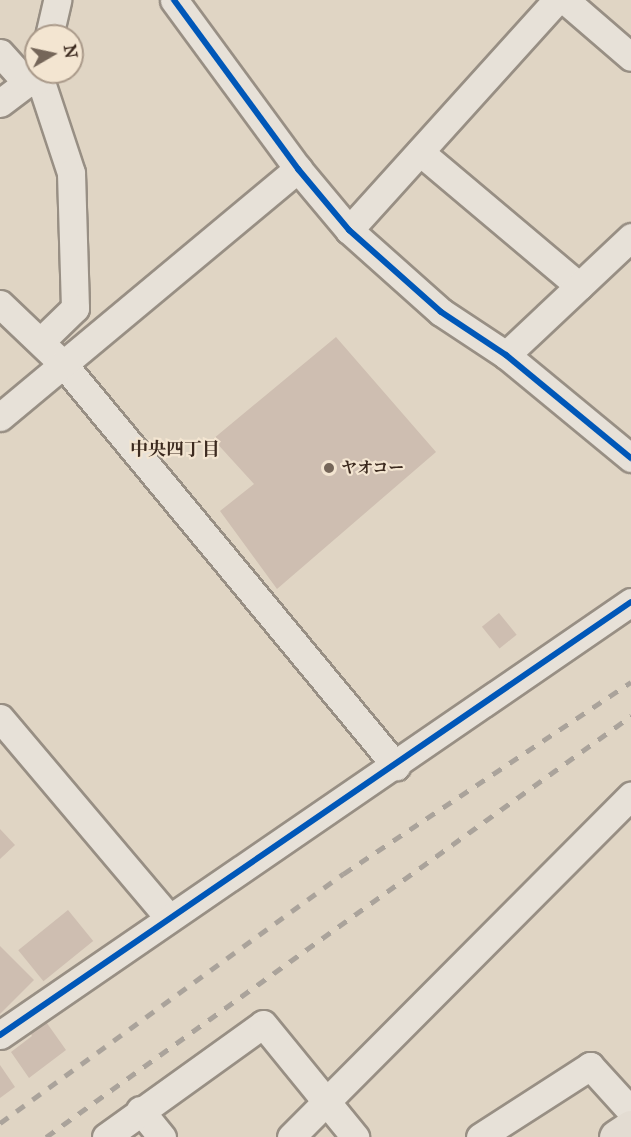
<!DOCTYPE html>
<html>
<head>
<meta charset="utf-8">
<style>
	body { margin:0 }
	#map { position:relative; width:631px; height:1137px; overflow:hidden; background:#e0d5c4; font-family:"IM FELL Great Primer","Noto Serif JP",serif }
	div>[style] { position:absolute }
	.building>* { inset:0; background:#cebeb1; transform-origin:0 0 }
	.roads { filter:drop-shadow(2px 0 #988f84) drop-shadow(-2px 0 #988f84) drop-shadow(0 2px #988f84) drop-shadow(0 -2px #988f84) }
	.minor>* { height:27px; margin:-13.5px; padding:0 13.5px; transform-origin:13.5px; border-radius:13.5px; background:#e7e1d8 }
	.major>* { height:33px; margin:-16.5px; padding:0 16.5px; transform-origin:16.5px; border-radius:16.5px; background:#e3dcd2 }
	.rail>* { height:4.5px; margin-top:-2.25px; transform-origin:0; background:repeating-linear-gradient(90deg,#aaa39b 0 10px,transparent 0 20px) }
	.cycleway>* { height:6px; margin:-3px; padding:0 3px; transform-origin:3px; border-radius:3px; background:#0057b8 }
	.dots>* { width:16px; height:16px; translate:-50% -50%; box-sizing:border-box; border:3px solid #f3e5d1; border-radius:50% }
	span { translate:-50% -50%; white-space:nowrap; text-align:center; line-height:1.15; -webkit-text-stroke:4.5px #f3e5d1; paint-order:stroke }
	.poi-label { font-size:16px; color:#3c2a1f; font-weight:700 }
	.left { translate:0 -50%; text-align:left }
	.neighbourhood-label { font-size:18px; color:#3c2a1f; font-weight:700 }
	.north { position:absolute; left:24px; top:24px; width:60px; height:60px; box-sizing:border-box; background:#f3e5d1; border:2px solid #aa9a8a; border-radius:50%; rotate:81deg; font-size:16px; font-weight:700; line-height:24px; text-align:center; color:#3c2a1f }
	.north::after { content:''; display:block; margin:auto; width:21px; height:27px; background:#756659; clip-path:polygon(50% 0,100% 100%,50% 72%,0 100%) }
</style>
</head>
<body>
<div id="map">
	<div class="building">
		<i style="clip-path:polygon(336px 337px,436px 452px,277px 589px,220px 511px,254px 484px,213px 439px)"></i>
		<i style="left:499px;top:613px;width:28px;height:22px;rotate:51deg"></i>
		<i style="clip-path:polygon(0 829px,15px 845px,0 859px)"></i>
		<i style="left:68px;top:910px;width:40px;height:64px;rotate:51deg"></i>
		<i style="clip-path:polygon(0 946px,34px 980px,0 1014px)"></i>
		<i style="clip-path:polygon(44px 1019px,66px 1050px,29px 1078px,11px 1052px,32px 1036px,28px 1029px)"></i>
		<i style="clip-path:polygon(0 1065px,15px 1087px,0 1098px)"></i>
	</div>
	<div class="roads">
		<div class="minor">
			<i style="left:174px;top:0;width:210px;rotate:53.7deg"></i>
			<i style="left:298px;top:169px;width:80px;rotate:50.1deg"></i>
			<i style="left:349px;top:230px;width:123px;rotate:41.7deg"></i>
			<i style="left:441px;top:312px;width:78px;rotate:33.5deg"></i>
			<i style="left:506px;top:355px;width:162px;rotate:39.5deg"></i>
			<i style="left:565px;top:0;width:87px;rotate:40.8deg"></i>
			<i style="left:49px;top:36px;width:37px;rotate:-77deg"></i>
			<i style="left:0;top:53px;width:40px;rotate:48deg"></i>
			<i style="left:40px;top:79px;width:99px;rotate:71.7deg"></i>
			<i style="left:71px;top:173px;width:135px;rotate:88.3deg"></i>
			<i style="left:75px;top:308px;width:47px;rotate:135.9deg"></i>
			<i style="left:0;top:103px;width:34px;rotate:-37deg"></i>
			<i style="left:27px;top:83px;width:14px;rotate:-17deg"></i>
			<i style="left:40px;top:79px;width:7px;rotate:-74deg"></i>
			<i style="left:420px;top:152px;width:208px;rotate:40.1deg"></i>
			<i style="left:349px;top:230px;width:310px;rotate:-47.9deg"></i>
			<i style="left:0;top:304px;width:88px;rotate:43.6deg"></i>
			<i style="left:64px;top:365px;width:521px;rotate:50.38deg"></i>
			<i style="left:506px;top:355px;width:172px;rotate:-43.3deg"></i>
			<i style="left:0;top:417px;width:388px;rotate:-39.8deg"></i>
			<i style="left:0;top:718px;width:260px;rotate:49.8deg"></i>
			<i style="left:0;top:1035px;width:765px;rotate:-34.46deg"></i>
			<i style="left:140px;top:1110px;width:35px;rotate:51deg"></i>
			<i style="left:106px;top:1137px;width:193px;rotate:-35.7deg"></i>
			<i style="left:263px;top:1024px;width:146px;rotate:50.8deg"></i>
			<i style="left:291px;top:1137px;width:482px;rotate:-45.1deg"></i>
			<i style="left:480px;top:1137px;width:131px;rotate:-32.8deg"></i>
			<i style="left:590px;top:1066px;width:61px;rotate:47.7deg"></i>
		</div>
		<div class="major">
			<i style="left:616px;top:1137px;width:18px;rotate:-34deg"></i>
		</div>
	</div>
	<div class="rail">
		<i style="left:0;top:1123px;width:424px;rotate:-36deg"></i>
		<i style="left:343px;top:874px;width:346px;rotate:-33.7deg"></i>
		<i style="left:46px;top:1137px;width:721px;rotate:-35.74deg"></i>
	</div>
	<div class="cycleway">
		<i style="left:174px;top:0;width:210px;rotate:53.7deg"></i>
		<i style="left:298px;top:169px;width:80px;rotate:50.1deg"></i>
		<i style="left:349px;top:230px;width:123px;rotate:41.7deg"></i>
		<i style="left:441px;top:312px;width:78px;rotate:33.5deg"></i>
		<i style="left:506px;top:355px;width:162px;rotate:39.5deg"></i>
		<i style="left:0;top:1035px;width:765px;rotate:-34.46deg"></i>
	</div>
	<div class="dots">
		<i style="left:329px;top:468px;background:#756659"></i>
	</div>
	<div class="poi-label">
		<span class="left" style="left:341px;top:468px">ヤオコー</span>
	</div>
	<div class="neighbourhood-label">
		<span style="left:175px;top:449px">中央四丁目</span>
	</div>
	<div class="north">N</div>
</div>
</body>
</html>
